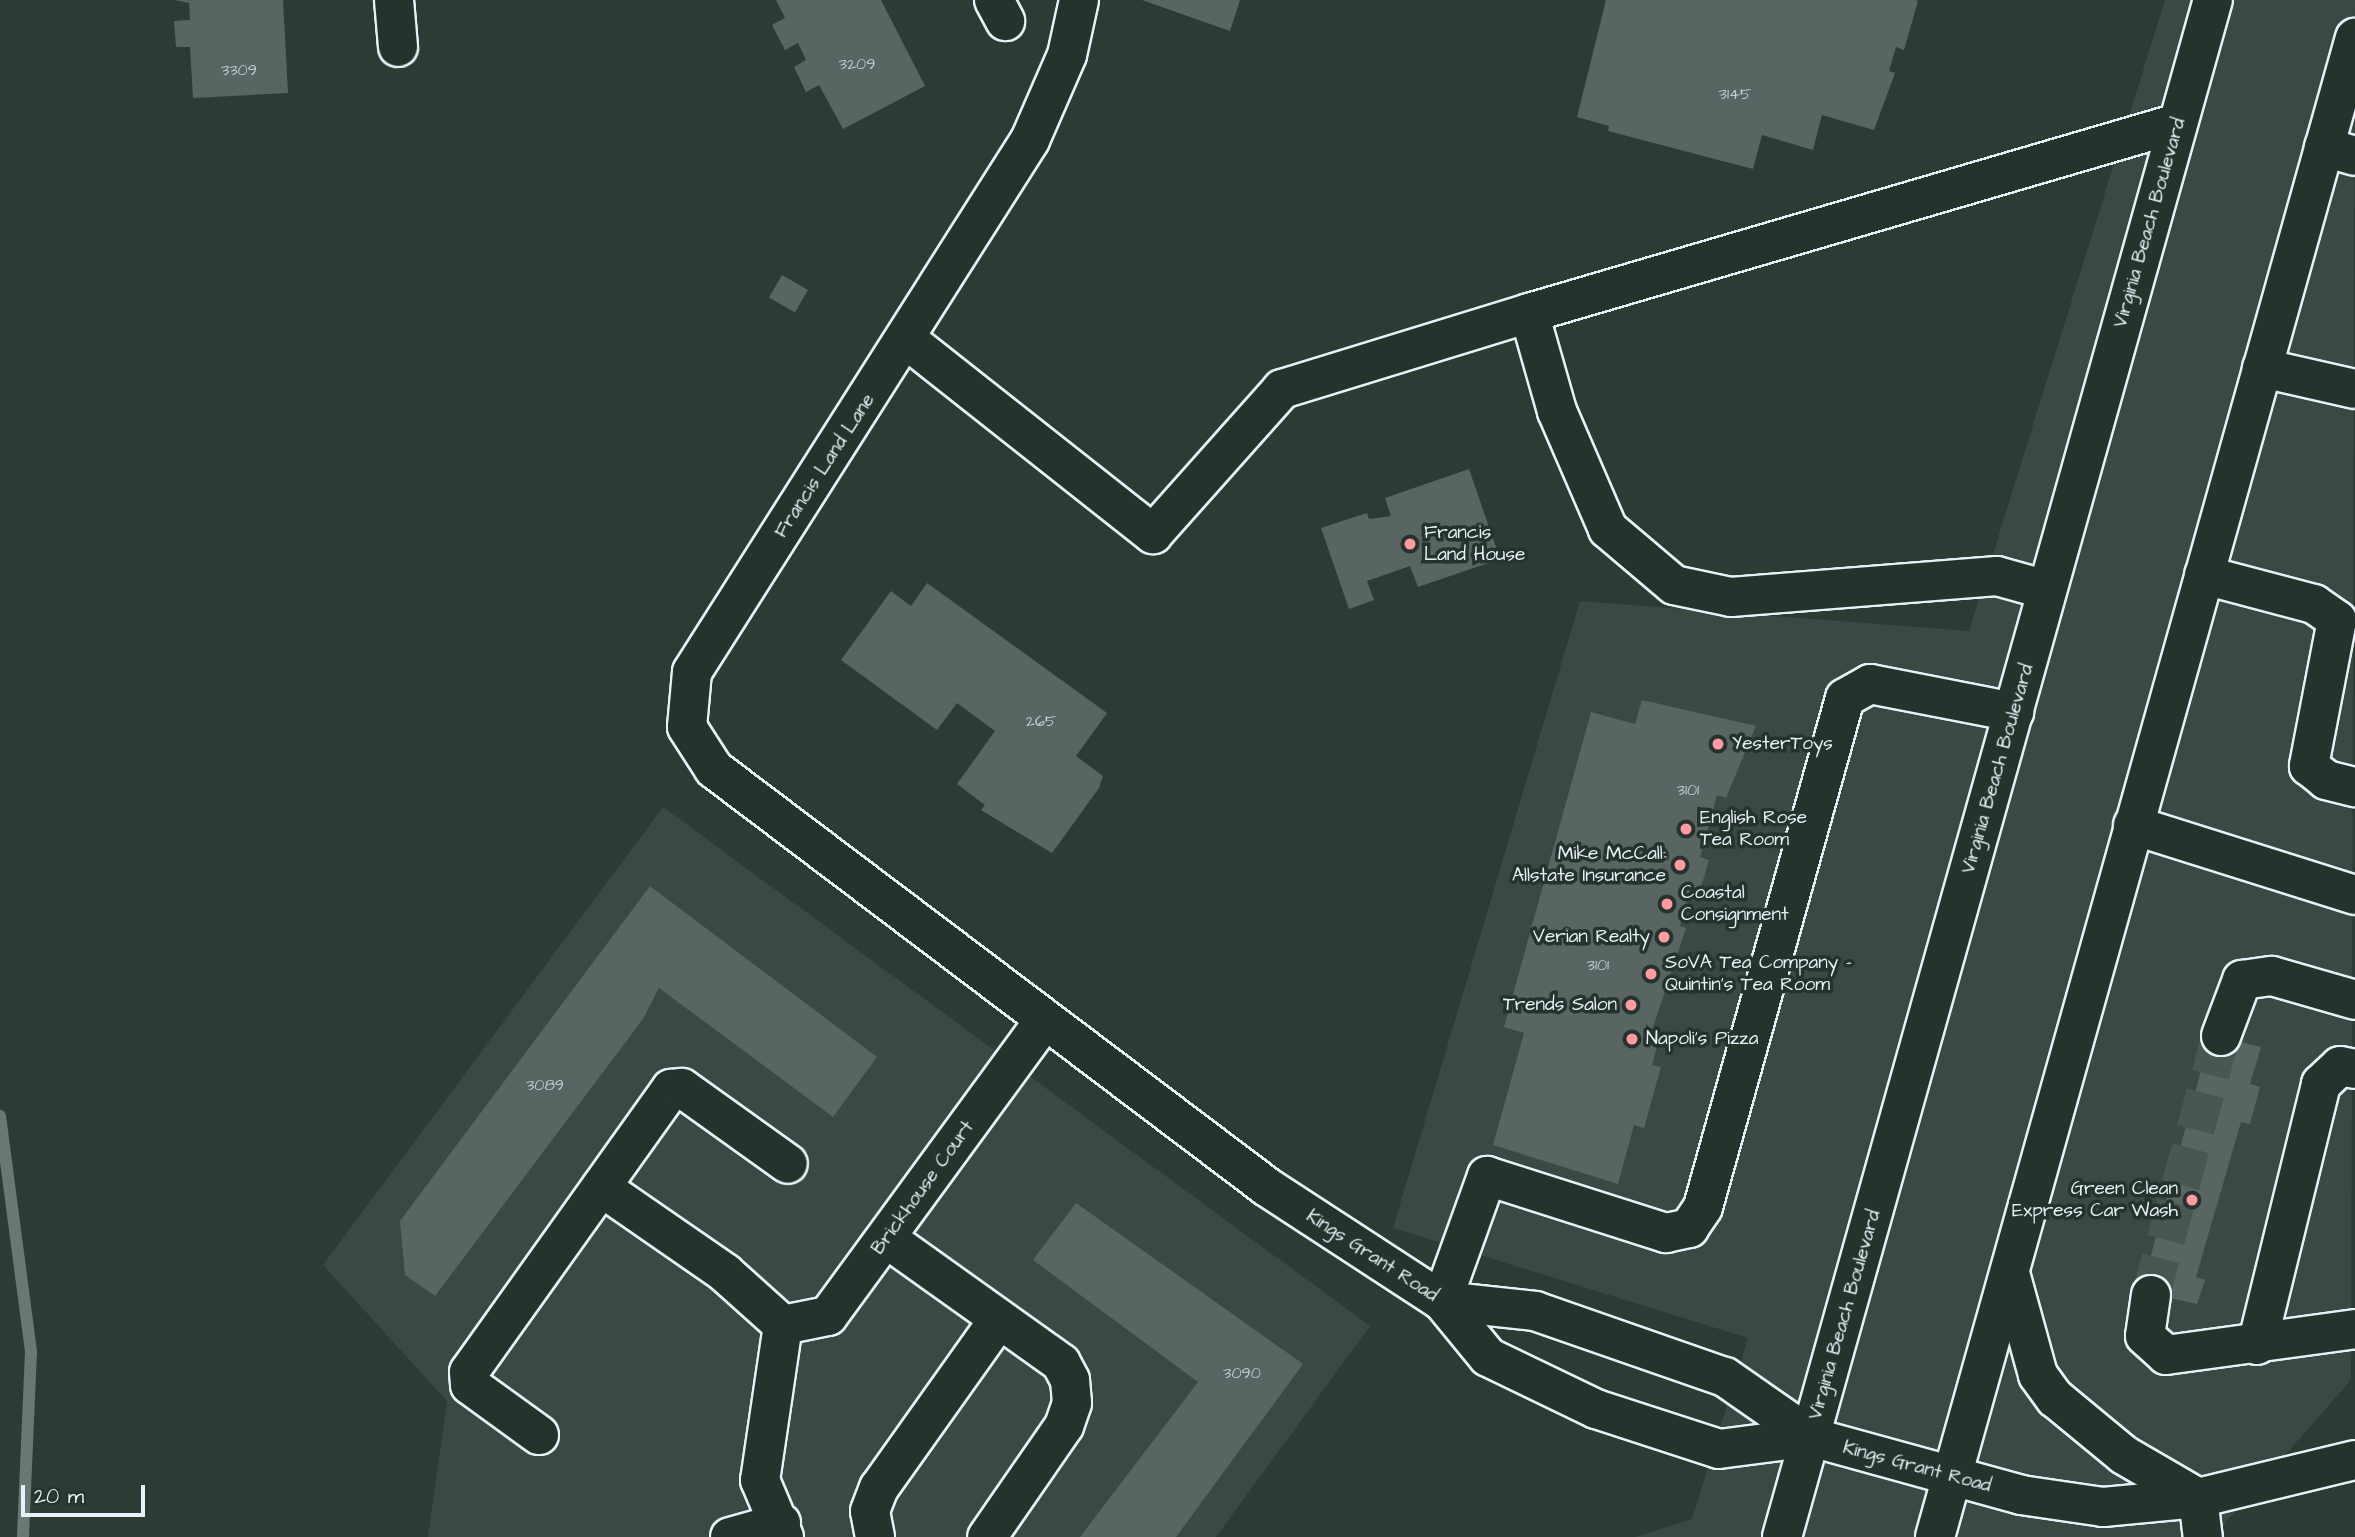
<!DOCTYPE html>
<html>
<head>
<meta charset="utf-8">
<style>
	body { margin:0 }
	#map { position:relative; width:2355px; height:1537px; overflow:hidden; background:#2e3b35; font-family:"Architects Daughter",sans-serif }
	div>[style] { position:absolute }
	.built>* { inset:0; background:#3b4843 }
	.stream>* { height:12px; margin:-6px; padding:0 6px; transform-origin:6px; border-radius:6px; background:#6b7775 }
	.building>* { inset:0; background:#596563; transform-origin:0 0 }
	.minor-tunnel>* { height:38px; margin-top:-19px; transform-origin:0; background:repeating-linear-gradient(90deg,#4a5652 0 38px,transparent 0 57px) }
	.roads { filter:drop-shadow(2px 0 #e8f1f8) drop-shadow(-2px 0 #e8f1f8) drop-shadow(0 2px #e8f1f8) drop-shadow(0 -2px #e8f1f8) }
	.minor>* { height:38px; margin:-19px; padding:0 19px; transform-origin:19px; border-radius:19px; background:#26332d }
	.major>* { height:38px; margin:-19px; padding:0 19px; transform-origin:19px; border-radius:19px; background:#26332d }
	.dots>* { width:19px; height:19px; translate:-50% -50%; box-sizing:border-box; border:4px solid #26332d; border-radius:50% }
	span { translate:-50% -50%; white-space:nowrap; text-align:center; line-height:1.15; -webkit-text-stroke:7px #26332d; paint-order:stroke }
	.number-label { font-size:16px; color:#c4ced3 }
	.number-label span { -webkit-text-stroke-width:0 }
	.street-label { font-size:19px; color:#e8f1f8 }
	.poi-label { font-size:19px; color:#e8f1f8 }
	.left { translate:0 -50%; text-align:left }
	.right { translate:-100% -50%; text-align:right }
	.scale { position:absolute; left:21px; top:1485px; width:124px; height:32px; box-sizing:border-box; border:4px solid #e8f1f8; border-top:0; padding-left:9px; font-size:21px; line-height:24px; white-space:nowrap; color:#e8f1f8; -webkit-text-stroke:5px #26332d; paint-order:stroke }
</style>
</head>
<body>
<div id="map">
	<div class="built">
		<i style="clip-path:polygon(2165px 0,2355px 0,2351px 1380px,2213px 1537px,1635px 1537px,1692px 1519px,1748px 1338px,1393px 1228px,1580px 601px,1969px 631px)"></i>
		<i style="clip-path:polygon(663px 807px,1370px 1326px,1216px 1537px,428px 1537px,447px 1401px,323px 1265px)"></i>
	</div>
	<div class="stream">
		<i style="left:0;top:1116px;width:238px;rotate:82.5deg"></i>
		<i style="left:31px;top:1352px;width:185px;rotate:92.5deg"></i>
	</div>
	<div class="building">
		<i style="clip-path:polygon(175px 0,283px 0,288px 93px,193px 98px,190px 47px,176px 47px,174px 21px,190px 20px,189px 3px)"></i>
		<i style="clip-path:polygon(776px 0,881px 0,925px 86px,843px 129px,819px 85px,806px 92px,794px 67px,806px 60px,798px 43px,785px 50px,772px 25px,785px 18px)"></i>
		<i style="clip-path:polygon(1142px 0,1240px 0,1230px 31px)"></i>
		<i style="clip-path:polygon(1606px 0,1916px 0,1918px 1px,1904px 50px,1896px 47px,1889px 71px,1895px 73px,1874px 130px,1822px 115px,1813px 150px,1762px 135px,1753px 169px,1608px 131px,1609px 126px,1577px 117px)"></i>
		<i style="left:782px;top:275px;width:30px;height:26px;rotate:30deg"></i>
		<i style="clip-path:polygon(1469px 469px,1500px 559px,1418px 587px,1410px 566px,1367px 581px,1374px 600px,1349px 609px,1321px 528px,1367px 513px,1369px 519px,1391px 516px,1385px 498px)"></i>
		<i style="clip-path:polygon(927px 583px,1107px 713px,1076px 756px,1103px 776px,1099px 788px,1052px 853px,981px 810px,985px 805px,957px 784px,995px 731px,957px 703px,937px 730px,841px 660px,891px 591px,911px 606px)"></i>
		<i style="clip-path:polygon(1642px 700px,1756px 726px,1726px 798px,1717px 795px,1700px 857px,1709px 860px,1697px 901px,1688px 898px,1680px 926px,1686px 928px,1651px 1033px,1660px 1036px,1652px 1065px,1661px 1067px,1644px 1128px,1634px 1125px,1618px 1184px,1493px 1145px,1524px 1033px,1504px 1027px,1591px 712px,1635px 724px)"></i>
		<i style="clip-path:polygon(650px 886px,877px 1057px,833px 1117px,659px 988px,643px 1019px,435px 1296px,405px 1275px,400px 1221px)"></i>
		<i style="clip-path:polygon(2211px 1034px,2261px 1047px,2250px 1084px,2260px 1087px,2250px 1124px,2241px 1122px,2196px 1277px,2205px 1280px,2197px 1304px,2141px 1292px)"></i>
		<i style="clip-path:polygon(1076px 1203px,1303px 1364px,1176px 1537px,1080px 1537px,1198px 1382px,1033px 1260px)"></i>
	</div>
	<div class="minor-tunnel">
		<i style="left:2151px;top:1295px;width:268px;rotate:-74.9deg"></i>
	</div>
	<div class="roads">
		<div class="minor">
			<i style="left:394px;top:0;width:47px;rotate:85.1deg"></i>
			<i style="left:994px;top:0;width:24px;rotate:62deg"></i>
			<i style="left:1079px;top:0;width:56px;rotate:102.3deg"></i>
			<i style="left:1067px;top:55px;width:93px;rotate:113.5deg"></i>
			<i style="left:1030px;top:140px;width:630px;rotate:122.43deg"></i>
			<i style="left:692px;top:672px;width:55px;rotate:95.2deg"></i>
			<i style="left:687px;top:727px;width:50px;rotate:57.3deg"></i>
			<i style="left:714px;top:769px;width:693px;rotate:37.08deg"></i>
			<i style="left:1267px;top:1187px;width:209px;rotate:33.1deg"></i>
			<i style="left:1442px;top:1301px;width:72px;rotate:50.6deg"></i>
			<i style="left:1488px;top:1357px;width:120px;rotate:25.7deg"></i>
			<i style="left:1596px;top:1409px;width:129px;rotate:18deg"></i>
			<i style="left:1719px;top:1449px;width:93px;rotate:-7.4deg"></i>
			<i style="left:1811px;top:1437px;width:218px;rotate:15.4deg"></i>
			<i style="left:2021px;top:1495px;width:83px;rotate:8.3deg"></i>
			<i style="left:2103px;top:1507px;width:95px;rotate:-5.4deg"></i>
			<i style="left:2198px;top:1498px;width:162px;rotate:-13.6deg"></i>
			<i style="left:2324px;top:147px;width:32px;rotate:16deg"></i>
			<i style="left:906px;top:339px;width:315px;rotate:38.3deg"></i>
			<i style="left:1153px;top:534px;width:194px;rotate:-48.3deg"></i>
			<i style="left:1282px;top:389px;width:258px;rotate:-17.1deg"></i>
			<i style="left:2262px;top:368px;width:95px;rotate:12.7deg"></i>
			<i style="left:2204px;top:575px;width:114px;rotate:14.8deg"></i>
			<i style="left:2314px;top:604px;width:28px;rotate:35deg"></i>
			<i style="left:2337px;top:620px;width:149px;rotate:100.9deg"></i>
			<i style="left:2309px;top:766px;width:22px;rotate:39deg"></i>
			<i style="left:2326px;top:780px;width:30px;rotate:14deg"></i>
			<i style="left:2047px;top:590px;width:52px;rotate:-164.4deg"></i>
			<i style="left:1997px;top:576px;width:267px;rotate:175.5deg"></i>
			<i style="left:1731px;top:597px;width:58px;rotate:-168.1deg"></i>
			<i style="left:1674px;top:585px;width:87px;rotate:-139.7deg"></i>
			<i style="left:1608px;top:529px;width:129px;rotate:-113.4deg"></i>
			<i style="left:1557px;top:411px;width:102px;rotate:-105.9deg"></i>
			<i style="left:1529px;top:313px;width:676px;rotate:-16.32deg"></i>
			<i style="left:2133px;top:825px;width:233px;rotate:17.5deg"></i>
			<i style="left:2221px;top:1036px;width:60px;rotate:-69.4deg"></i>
			<i style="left:2242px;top:980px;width:30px;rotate:-8deg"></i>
			<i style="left:2272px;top:976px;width:86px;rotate:16.1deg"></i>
			<i style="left:601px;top:1187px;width:151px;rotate:34.7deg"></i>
			<i style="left:725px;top:1273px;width:78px;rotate:41.9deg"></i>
			<i style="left:886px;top:1238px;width:215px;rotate:35.5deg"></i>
			<i style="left:1061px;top:1363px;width:19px;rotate:62deg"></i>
			<i style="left:1070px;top:1380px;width:23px;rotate:85deg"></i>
			<i style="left:1072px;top:1403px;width:24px;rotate:109deg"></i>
			<i style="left:1064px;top:1426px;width:135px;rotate:124.7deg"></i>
			<i style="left:2151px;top:1295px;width:41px;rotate:98.3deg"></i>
			<i style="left:2145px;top:1336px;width:28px;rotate:42deg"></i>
			<i style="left:2166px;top:1355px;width:191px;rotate:-7.8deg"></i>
			<i style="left:1442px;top:1301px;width:133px;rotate:-70.2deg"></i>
			<i style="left:1487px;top:1176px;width:188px;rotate:17.7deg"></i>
			<i style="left:1666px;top:1233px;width:24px;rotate:-12deg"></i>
			<i style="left:1689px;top:1228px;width:25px;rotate:-56deg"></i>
			<i style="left:1703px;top:1207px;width:528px;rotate:-74.41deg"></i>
			<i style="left:1845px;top:698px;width:29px;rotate:-29deg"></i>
			<i style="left:1870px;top:684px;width:147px;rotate:11deg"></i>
			<i style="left:1442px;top:1301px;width:94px;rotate:6.1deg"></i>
			<i style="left:1535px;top:1311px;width:201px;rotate:19.2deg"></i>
			<i style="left:1725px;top:1377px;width:105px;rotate:34.9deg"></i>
			<i style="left:783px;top:1325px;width:46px;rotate:-11.3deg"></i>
			<i style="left:828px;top:1316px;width:364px;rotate:-53.8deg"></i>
			<i style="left:783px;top:1325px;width:157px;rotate:98.4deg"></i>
			<i style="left:760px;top:1480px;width:62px;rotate:67.2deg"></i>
			<i style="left:2257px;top:1345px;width:269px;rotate:-76.2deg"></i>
			<i style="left:2321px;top:1084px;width:26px;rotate:-43deg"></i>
			<i style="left:2340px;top:1066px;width:15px;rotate:11deg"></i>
			<i style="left:539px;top:1435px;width:85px;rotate:-144.1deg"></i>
			<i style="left:470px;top:1385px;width:13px;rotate:-94deg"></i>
			<i style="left:469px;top:1372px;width:348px;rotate:-54.5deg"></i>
			<i style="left:671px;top:1089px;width:11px;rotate:-5deg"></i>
			<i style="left:682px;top:1088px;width:130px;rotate:35.6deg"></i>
			<i style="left:2198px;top:1498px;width:39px;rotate:83deg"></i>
			<i style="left:730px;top:1537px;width:53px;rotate:-15.4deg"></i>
			<i style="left:875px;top:1537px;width:26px;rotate:-101deg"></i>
			<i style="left:870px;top:1511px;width:25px;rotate:-69deg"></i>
			<i style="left:879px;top:1488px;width:207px;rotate:-54.6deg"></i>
		</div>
		<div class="major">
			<i style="left:2010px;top:1273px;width:106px;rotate:74.6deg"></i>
			<i style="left:2038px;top:1375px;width:29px;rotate:54deg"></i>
			<i style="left:2055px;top:1398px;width:89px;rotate:39.6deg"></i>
			<i style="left:2124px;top:1455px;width:86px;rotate:30.2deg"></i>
			<i style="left:1782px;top:1537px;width:1596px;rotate:-74.34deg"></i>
			<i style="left:1935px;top:1537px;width:1557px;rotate:-74.35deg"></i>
		</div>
	</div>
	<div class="dots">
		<i style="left:1410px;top:544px;background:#ff9aa2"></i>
		<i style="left:1718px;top:744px;background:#ff9aa2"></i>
		<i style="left:1686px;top:829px;background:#ff9aa2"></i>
		<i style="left:1680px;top:865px;background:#ff9aa2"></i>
		<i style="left:1667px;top:904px;background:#ff9aa2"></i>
		<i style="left:1664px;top:937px;background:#ff9aa2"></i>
		<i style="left:1651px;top:974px;background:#ff9aa2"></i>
		<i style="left:1631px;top:1005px;background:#ff9aa2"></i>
		<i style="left:1632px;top:1039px;background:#ff9aa2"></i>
		<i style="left:2192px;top:1200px;background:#ff9aa2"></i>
	</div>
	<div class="number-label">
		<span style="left:857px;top:64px">3209</span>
		<span style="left:239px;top:70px">3309</span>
		<span style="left:1735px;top:94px">3145</span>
		<span style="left:1041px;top:721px">265</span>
		<span style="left:1688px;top:790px">3101</span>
		<span style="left:1598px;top:965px">3101</span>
		<span style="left:545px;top:1085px">3089</span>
		<span style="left:1242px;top:1373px">3090</span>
	</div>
	<div class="street-label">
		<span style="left:2150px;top:223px;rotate:-74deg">Virginia Beach Boulevard</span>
		<span style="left:825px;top:466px;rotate:-57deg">Francis Land Lane</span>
		<span style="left:1998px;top:769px;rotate:-74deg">Virginia Beach Boulevard</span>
		<span style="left:923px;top:1188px;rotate:-54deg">Brickhouse Court</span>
		<span style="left:1372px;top:1256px;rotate:33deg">Kings Grant Road</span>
		<span style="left:1845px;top:1315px;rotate:-74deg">Virginia Beach Boulevard</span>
		<span style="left:1917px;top:1467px;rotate:15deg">Kings Grant Road</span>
	</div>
	<div class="poi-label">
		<span class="left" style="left:1424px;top:544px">Francis<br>Land House</span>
		<span class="left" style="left:1732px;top:744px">YesterToys</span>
		<span class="left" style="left:1700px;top:829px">English Rose<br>Tea Room</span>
		<span class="right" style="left:1666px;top:865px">Mike McCall:<br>Allstate Insurance</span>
		<span class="left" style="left:1681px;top:904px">Coastal<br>Consignment</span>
		<span class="right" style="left:1650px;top:937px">Verian Realty</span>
		<span class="left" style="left:1665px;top:974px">SoVA Tea Company -<br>Quintin's Tea Room</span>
		<span class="right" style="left:1617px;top:1005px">Trends Salon</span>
		<span class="left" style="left:1646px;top:1039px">Napoli's Pizza</span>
		<span class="right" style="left:2178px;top:1200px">Green Clean<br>Express Car Wash</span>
	</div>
	<div class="scale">20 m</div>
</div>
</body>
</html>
